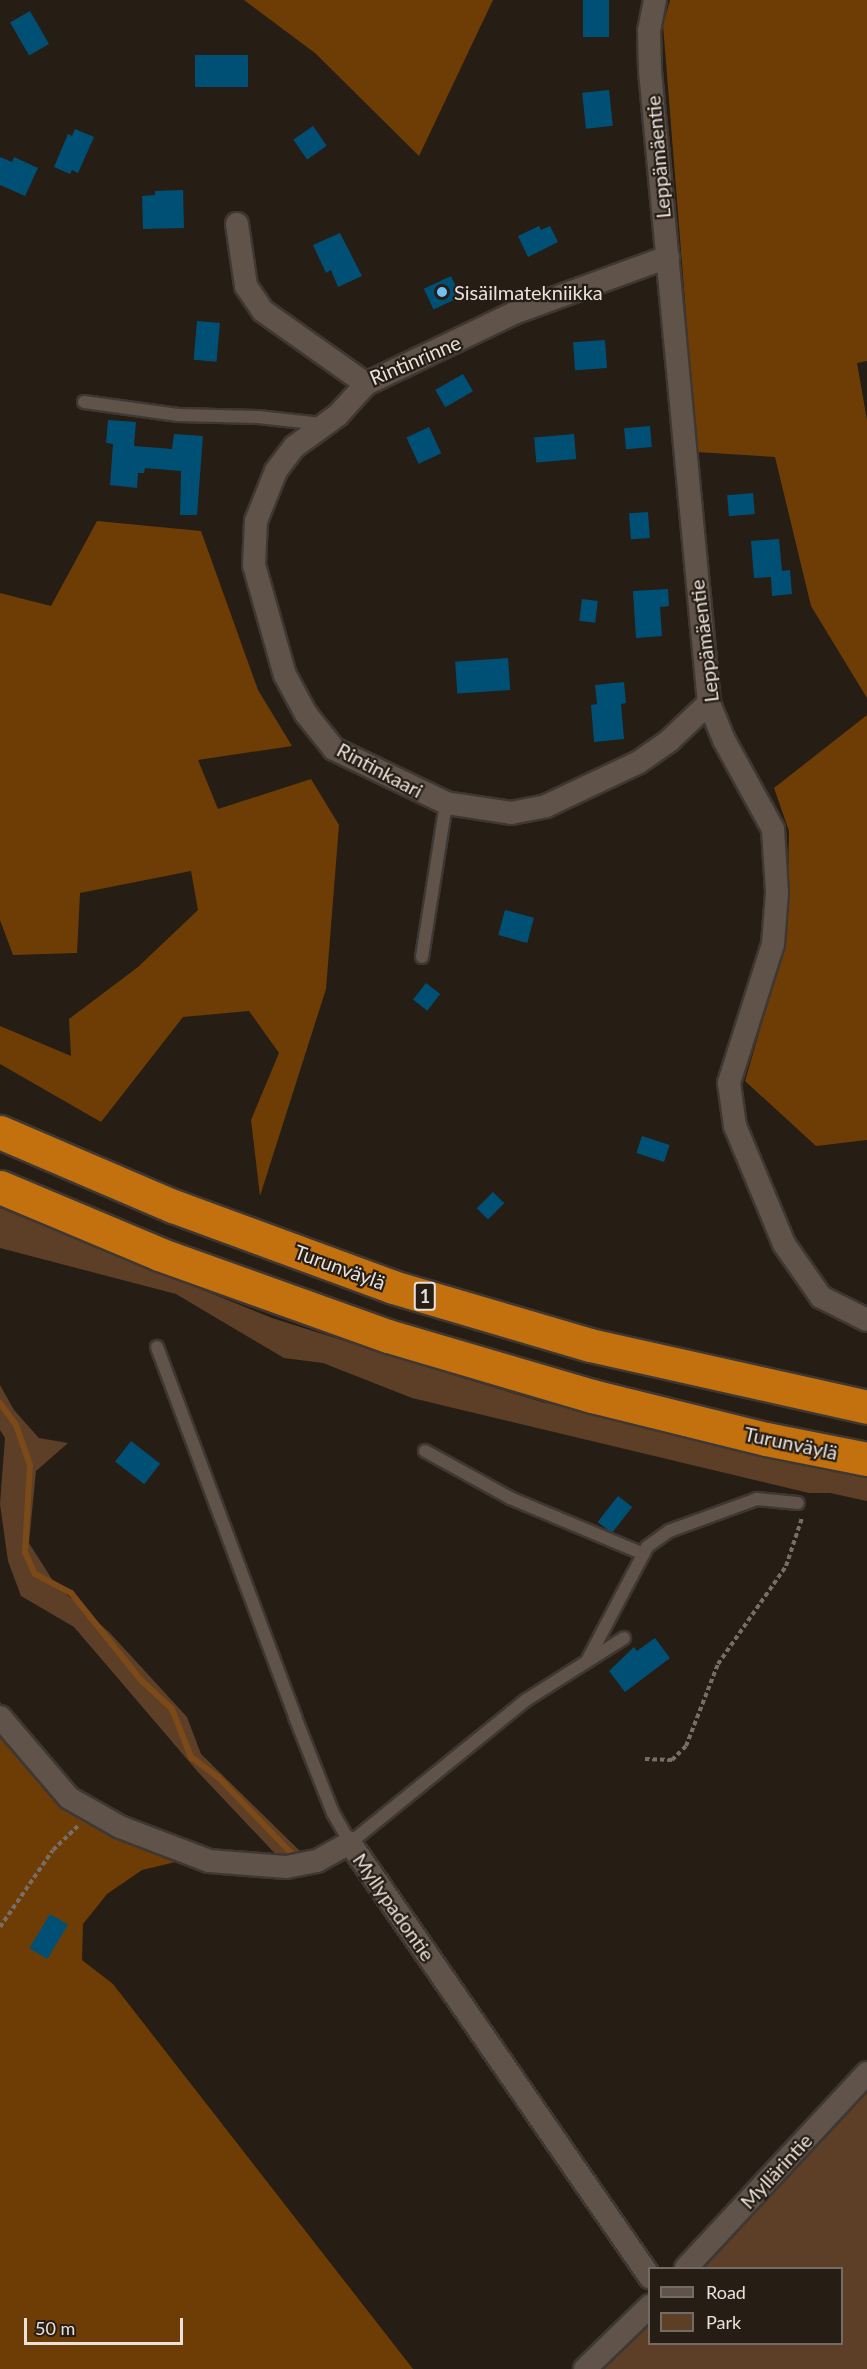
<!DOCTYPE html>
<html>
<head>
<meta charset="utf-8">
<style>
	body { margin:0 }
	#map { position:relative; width:867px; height:2369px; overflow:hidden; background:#261d14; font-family:Lato,sans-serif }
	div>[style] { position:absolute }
	.green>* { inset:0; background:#5c3f26 }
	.forest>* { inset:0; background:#6d3d05 }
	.stream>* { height:6px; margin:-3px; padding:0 3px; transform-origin:3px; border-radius:3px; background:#7b4a18 }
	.building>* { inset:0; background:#005076; transform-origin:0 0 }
	.path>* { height:4px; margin-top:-2px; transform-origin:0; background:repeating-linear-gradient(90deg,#766e67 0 4.5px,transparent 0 7.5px) }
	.roads { filter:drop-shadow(2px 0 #3f3732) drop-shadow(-2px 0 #3f3732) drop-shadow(0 2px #3f3732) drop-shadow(0 -2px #3f3732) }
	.service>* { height:12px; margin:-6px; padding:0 6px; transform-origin:6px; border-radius:6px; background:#5f534a }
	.minor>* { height:22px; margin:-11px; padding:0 11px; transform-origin:11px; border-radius:11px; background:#5f534a }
	.motorway>* { height:33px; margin:-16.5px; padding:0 16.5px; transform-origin:16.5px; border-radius:16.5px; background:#c3710e }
	.dots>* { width:16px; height:16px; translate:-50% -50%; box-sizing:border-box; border:3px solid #261d14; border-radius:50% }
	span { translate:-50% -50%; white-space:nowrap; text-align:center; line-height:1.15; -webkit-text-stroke:4.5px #261d14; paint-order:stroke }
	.shield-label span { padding:2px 4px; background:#261d14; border:2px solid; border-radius:4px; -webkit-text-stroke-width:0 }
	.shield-label { font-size:18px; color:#e9e2dc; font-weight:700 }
	.street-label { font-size:20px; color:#e9e2dc }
	.poi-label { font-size:20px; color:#e9e2dc }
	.left { translate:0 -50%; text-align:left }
	.legend { position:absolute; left:648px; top:2267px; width:195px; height:78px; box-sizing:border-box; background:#261d14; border:2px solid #746c64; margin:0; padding:8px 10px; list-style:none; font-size:18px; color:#e9e2dc }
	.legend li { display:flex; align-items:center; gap:12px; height:30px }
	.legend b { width:30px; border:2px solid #746c64 }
	.scale { position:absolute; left:24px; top:2318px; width:159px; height:27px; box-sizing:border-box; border:3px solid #e9e2dc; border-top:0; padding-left:8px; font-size:18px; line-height:21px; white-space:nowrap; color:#e9e2dc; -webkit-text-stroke:4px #261d14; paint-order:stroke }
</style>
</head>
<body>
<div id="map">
	<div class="green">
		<i style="clip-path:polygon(0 1208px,272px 1318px,430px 1368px,542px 1402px,867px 1474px,867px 1501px,830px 1493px,809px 1493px,412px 1398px,323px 1363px,284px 1358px,176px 1294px,0 1248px)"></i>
		<i style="clip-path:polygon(0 1385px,14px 1410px,39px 1438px,68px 1443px,36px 1471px,29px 1543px,55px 1584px,110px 1633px,187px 1717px,201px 1754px,304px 1855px,282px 1861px,198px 1772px,74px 1627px,21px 1596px,8px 1561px,0 1504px,5px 1438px,0 1430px)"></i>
		<i style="clip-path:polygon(867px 2085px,867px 2369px,598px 2369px,649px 2316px,650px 2344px,842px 2344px,842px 2268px,694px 2268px)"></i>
	</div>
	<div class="forest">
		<i style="clip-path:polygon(244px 0,493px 0,419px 156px,315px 53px)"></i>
		<i style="clip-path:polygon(670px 0,867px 0,867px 361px,857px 363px,867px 420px,867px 698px,811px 606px,775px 457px,697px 452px,663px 25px)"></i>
		<i style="clip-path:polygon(97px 521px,201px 531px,258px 690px,292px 746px,198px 760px,218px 809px,311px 779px,339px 825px,326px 989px,260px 1196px,251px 1120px,279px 1053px,249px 1011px,183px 1017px,101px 1122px,0 1064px,0 1026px,71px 1056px,69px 1019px,138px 967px,198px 910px,191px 871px,80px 893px,77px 953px,13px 955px,0 920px,0 593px,51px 606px)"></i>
		<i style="clip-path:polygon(867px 715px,867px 1140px,816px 1146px,745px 1081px,787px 937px,789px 831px,774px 788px)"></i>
		<i style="clip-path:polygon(0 1702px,67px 1786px,184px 1860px,142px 1870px,107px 1894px,83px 1924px,82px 1960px,113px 1984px,413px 2369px,0 2369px)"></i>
	</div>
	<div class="stream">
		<i style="left:0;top:1403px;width:27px;rotate:54deg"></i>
		<i style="left:16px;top:1425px;width:42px;rotate:70.7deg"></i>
		<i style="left:30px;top:1465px;width:87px;rotate:93.3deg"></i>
		<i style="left:25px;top:1552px;width:24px;rotate:66deg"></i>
		<i style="left:35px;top:1574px;width:41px;rotate:27.8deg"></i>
		<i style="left:71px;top:1593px;width:112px;rotate:51.2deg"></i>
		<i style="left:141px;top:1680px;width:42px;rotate:43.1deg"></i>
		<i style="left:172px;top:1709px;width:52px;rotate:68.4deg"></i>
		<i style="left:191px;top:1757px;width:34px;rotate:37deg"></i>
		<i style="left:218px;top:1777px;width:111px;rotate:46.1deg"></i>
	</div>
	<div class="building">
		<i style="left:583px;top:0;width:26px;height:37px"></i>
		<i style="left:30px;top:11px;width:38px;height:23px;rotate:60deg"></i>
		<i style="left:195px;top:55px;width:53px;height:32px"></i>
		<i style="left:609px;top:90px;width:36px;height:27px;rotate:84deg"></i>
		<i style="left:313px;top:126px;width:24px;height:24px;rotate:55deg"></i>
		<i style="clip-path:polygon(75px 129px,94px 137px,78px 173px,72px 170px,70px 174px,54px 167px,68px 134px,72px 136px)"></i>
		<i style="clip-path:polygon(0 157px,12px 162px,14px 157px,38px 168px,25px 196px,0 185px)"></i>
		<i style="clip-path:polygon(183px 190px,184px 228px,143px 229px,142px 196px,155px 195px,155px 191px)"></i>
		<i style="clip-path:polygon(539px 226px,541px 230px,550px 226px,558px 242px,528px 257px,518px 236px)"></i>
		<i style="clip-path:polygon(340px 233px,362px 276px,338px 287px,331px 270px,326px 273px,313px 245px)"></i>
		<i style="left:451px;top:276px;width:23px;height:30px;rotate:65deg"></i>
		<i style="left:197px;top:321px;width:23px;height:39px;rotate:5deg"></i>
		<i style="left:605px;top:340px;width:28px;height:32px;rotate:86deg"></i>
		<i style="left:463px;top:374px;width:20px;height:32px;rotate:60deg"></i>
		<i style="clip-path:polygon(108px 420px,136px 422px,134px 446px,172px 449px,174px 434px,203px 436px,197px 515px,180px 515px,181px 471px,145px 468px,144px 473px,138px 473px,137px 488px,110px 485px,113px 444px,106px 443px)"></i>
		<i style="left:650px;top:426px;width:21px;height:26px;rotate:85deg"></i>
		<i style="left:429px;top:427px;width:29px;height:25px;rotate:65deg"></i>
		<i style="left:574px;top:434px;width:25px;height:40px;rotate:85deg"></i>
		<i style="left:753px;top:493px;width:21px;height:26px;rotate:85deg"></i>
		<i style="left:648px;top:512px;width:26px;height:19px;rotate:86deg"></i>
		<i style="clip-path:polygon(779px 539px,782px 571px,790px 570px,792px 594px,772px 596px,771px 577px,754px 578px,751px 541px)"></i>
		<i style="clip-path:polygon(668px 589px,669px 606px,660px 607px,662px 636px,636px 638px,633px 591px)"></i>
		<i style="left:582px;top:599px;width:16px;height:22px;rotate:7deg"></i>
		<i style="left:508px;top:658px;width:32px;height:53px;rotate:86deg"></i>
		<i style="clip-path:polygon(624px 682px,626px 703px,621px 704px,624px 739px,594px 742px,591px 705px,597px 704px,595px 685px)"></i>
		<i style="left:505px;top:910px;width:30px;height:26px;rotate:15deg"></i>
		<i style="left:426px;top:983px;width:18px;height:21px;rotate:38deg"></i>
		<i style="left:642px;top:1136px;width:29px;height:18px;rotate:18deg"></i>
		<i style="left:493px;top:1192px;width:16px;height:23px;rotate:45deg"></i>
		<i style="left:131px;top:1441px;width:37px;height:26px;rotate:38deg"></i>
		<i style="left:618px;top:1496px;width:18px;height:33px;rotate:38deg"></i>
		<i style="clip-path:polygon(655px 1638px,670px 1658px,625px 1692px,609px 1671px,634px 1647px,637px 1651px)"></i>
		<i style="left:50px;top:1914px;width:21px;height:40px;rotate:31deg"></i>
	</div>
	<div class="path">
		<i style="left:645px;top:1759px;width:27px;rotate:2deg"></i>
		<i style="left:672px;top:1760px;width:20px;rotate:-45deg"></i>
		<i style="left:686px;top:1746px;width:88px;rotate:-68.7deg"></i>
		<i style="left:718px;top:1664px;width:119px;rotate:-55.2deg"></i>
		<i style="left:786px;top:1566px;width:51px;rotate:-71.6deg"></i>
		<i style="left:0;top:1927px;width:93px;rotate:-55.5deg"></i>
		<i style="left:53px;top:1850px;width:35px;rotate:-44deg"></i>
	</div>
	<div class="roads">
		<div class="service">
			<i style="left:84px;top:402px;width:95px;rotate:7.9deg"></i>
			<i style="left:178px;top:415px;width:80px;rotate:1.4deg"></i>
			<i style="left:258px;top:417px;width:64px;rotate:6.2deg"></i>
			<i style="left:422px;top:957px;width:156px;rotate:-81.1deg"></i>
			<i style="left:157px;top:1347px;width:395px;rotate:69.5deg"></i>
			<i style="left:295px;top:1717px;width:103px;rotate:68.4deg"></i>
			<i style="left:333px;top:1813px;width:34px;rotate:60deg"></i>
			<i style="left:350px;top:1843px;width:227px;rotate:-39.1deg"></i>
			<i style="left:526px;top:1700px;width:116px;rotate:-32.3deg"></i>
			<i style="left:425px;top:1451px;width:97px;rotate:28.9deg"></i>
			<i style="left:510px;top:1498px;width:145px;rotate:22.7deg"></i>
			<i style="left:587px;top:1661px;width:129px;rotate:-62.2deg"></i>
			<i style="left:647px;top:1547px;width:27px;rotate:-36deg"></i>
			<i style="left:669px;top:1531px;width:94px;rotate:-20deg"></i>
			<i style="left:757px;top:1499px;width:41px;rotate:5.6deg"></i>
		</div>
		<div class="minor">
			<i style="left:655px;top:0;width:31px;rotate:101deg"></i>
			<i style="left:649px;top:30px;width:41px;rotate:88.6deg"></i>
			<i style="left:650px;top:71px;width:635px;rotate:84.67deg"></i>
			<i style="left:709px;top:703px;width:40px;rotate:68deg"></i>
			<i style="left:724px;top:740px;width:102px;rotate:61.2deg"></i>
			<i style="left:773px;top:829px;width:64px;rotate:86.4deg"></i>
			<i style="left:777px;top:893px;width:51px;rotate:94.5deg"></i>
			<i style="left:773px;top:944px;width:146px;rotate:107.6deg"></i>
			<i style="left:729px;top:1083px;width:43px;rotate:82.1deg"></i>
			<i style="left:735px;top:1126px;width:128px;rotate:67.4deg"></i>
			<i style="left:784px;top:1244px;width:65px;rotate:55.1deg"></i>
			<i style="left:821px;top:1297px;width:51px;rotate:26.6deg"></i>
			<i style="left:237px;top:224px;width:63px;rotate:81.7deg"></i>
			<i style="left:246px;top:286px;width:30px;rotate:56deg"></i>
			<i style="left:263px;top:311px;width:126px;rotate:35.3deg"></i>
			<i style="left:366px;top:384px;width:164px;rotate:-25.6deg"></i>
			<i style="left:514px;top:313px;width:164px;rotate:-20deg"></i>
			<i style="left:366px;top:384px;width:42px;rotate:132.1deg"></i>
			<i style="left:338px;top:415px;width:54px;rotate:144deg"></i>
			<i style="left:294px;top:447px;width:30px;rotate:127deg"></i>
			<i style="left:276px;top:471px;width:54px;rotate:111.8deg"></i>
			<i style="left:256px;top:521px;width:44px;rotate:92.6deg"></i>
			<i style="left:254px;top:565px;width:114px;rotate:74.3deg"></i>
			<i style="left:285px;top:675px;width:44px;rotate:61.7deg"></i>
			<i style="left:306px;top:714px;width:45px;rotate:51.3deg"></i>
			<i style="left:334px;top:749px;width:124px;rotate:25.7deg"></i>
			<i style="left:446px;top:803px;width:66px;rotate:8.7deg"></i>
			<i style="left:511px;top:813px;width:36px;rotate:-11deg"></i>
			<i style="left:546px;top:806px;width:103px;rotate:-25.3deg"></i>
			<i style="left:639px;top:762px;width:38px;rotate:-35deg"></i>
			<i style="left:670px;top:740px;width:54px;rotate:-43.5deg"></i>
			<i style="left:0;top:1717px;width:106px;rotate:49.6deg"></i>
			<i style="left:69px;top:1798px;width:59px;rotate:29.6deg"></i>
			<i style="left:120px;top:1827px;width:95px;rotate:20.9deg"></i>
			<i style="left:209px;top:1861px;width:77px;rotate:4.5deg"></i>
			<i style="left:286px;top:1867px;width:32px;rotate:-11deg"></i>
			<i style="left:317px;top:1861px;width:38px;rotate:-29deg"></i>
			<i style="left:350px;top:1843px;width:528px;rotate:55.35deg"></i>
			<i style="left:686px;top:2268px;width:266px;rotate:-47.1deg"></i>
			<i style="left:585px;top:2369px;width:91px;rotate:-44.1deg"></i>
		</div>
		<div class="motorway">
			<i style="left:0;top:1132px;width:188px;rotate:23.2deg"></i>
			<i style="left:173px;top:1206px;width:234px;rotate:20.2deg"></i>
			<i style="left:393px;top:1287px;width:205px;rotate:16.4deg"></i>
			<i style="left:590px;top:1345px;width:284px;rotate:12.6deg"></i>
			<i style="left:0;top:1187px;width:173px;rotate:22.8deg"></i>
			<i style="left:159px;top:1254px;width:243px;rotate:19.7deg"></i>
			<i style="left:388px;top:1336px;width:213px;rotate:16.4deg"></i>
			<i style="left:592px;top:1396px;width:179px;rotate:13.9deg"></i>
			<i style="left:766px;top:1439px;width:103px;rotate:11.2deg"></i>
		</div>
	</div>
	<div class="dots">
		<i style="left:442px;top:292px;background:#71c1f5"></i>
	</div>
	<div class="shield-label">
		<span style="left:425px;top:1296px">1</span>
	</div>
	<div class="street-label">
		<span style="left:658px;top:157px;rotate:-95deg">Leppämäentie</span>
		<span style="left:415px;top:360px;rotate:-23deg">Rintinrinne</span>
		<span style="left:704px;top:641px;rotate:-97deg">Leppämäentie</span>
		<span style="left:380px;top:770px;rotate:28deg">Rintinkaari</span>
		<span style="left:340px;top:1267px;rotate:20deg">Turunväylä</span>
		<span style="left:791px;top:1443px;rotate:12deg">Turunväylä</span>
		<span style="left:394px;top:1907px;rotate:55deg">Myllypadontie</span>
		<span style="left:776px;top:2171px;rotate:-47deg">Myllärintie</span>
	</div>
	<div class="poi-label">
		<span class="left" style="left:454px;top:292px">Sisäilmatekniikka</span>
	</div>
	<ul class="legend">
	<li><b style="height:8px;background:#5f534a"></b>Road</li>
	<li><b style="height:16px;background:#5c3f26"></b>Park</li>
	</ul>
	<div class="scale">50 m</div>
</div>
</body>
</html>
